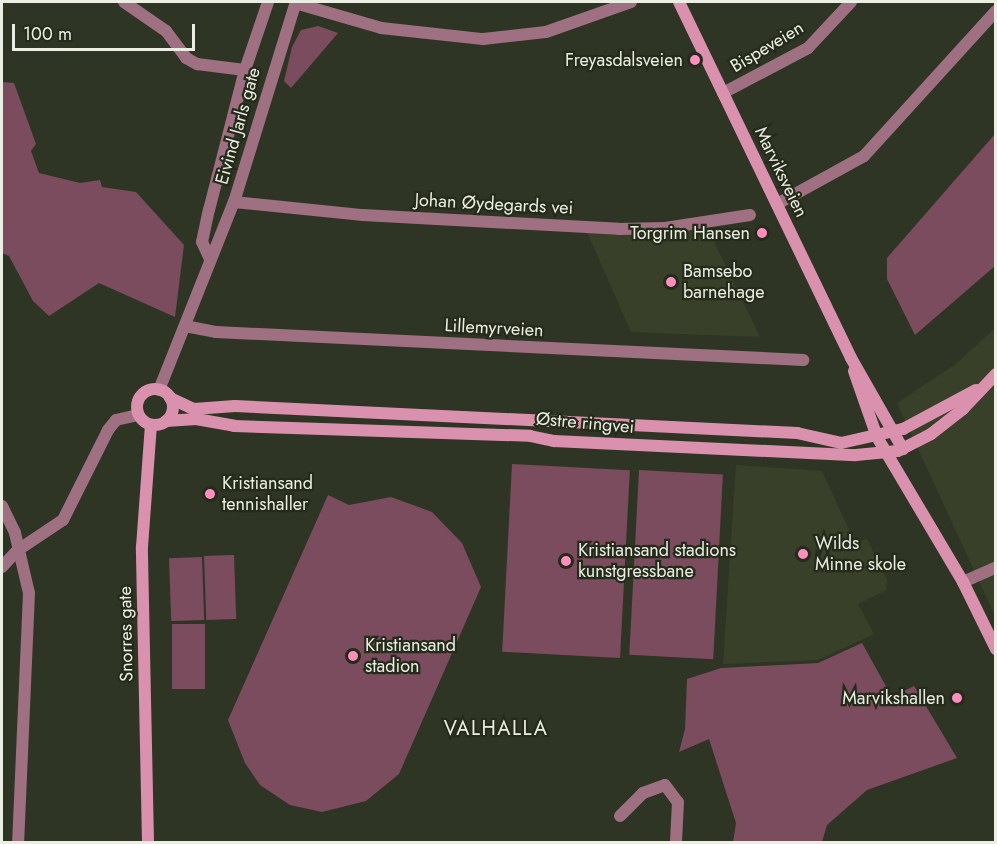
<!DOCTYPE html>
<html>
<head>
<meta charset="utf-8">
<style>
	body { margin:0 }
	#map { position:relative; width:997px; height:844px; overflow:hidden; background:#2f3524; font-family:Jost,sans-serif }
	div>[style] { position:absolute }
	.built>* { inset:0; background:#384029 }
	.green>* { inset:0; background:#7b4b5e; transform-origin:0 0 }
	.street>* { height:12px; margin:-6px; padding:0 6px; transform-origin:6px; border-radius:6px; background:#9e7082 }
	.secondary>* { height:12px; margin:-6px; padding:0 6px; transform-origin:6px; border-radius:6px; background:#da91ae }
	.secondary>.ring { margin:-6px; padding:0; box-sizing:content-box; background:none; border:12px solid #da91ae; border-radius:50% }
	.dots>* { width:16px; height:16px; translate:-50% -50%; box-sizing:border-box; border:3px solid #252b1a; border-radius:50% }
	span { translate:-50% -50%; white-space:nowrap; text-align:center; line-height:1.15; -webkit-text-stroke:4.5px #252b1a; paint-order:stroke }
	.street-label { font-size:18px; color:#eaeee3 }
	.poi-label { font-size:18px; color:#eaeee3 }
	.right { translate:-100% -50%; text-align:right }
	.left { translate:0 -50%; text-align:left }
	.neighbourhood-label { font-size:20px; color:#eaeee3; letter-spacing:1.5px }
	.frame { position:absolute; inset:0; border:3px solid #eaeee3; pointer-events:none }
	.scale { position:absolute; left:12px; top:24px; width:183px; height:27px; box-sizing:border-box; border:3px solid #eaeee3; border-top:0; padding-left:8px; font-size:18px; line-height:21px; white-space:nowrap; color:#eaeee3; -webkit-text-stroke:4px #252b1a; paint-order:stroke }
</style>
</head>
<body>
<div id="map">
	<div class="built">
		<i style="clip-path:polygon(709px 231px,760px 337px,631px 332px,587px 232px)"></i>
		<i style="clip-path:polygon(995px 328px,995px 616px,897px 403px,956px 364px)"></i>
		<i style="clip-path:polygon(736px 465px,822px 471px,855px 543px,867px 539px,887px 580px,886px 590px,858px 604px,874px 634px,818px 660px,723px 664px)"></i>
	</div>
	<div class="green">
		<i style="clip-path:polygon(318px 26px,338px 33px,291px 88px,284px 81px,292px 47px,301px 30px)"></i>
		<i style="clip-path:polygon(2px 82px,14px 83px,36px 144px,31px 151px,39px 173px,80px 183px,100px 180px,102px 187px,136px 192px,184px 245px,175px 317px,99px 283px,49px 316px,33px 301px,9px 256px,2px 253px)"></i>
		<i style="clip-path:polygon(995px 134px,995px 266px,915px 335px,887px 279px,887px 258px)"></i>
		<i style="left:512px;top:464px;width:118px;height:188px;rotate:3deg"></i>
		<i style="left:639px;top:470px;width:84px;height:185px;rotate:3deg"></i>
		<i style="clip-path:polygon(328px 495px,349px 505px,391px 497px,432px 512px,462px 543px,481px 587px,399px 774px,366px 801px,322px 812px,290px 805px,260px 785px,245px 763px,228px 720px)"></i>
		<i style="left:234px;top:555px;width:64px;height:30px;rotate:88deg"></i>
		<i style="left:202px;top:557px;width:63px;height:33px;rotate:88deg"></i>
		<i style="left:172px;top:624px;width:33px;height:65px"></i>
		<i style="clip-path:polygon(862px 643px,892px 697px,914px 686px,957px 758px,867px 790px,827px 825px,822px 842px,733px 842px,736px 823px,709px 739px,679px 752px,685px 729px,687px 679px,721px 668px,818px 663px)"></i>
	</div>
	<div class="street">
		<i style="left:124px;top:2px;width:51px;rotate:34.6deg"></i>
		<i style="left:166px;top:31px;width:34px;rotate:53deg"></i>
		<i style="left:186px;top:58px;width:13px;rotate:29deg"></i>
		<i style="left:197px;top:64px;width:48px;rotate:7.1deg"></i>
		<i style="left:295px;top:3px;width:90px;rotate:16.2deg"></i>
		<i style="left:381px;top:28px;width:103px;rotate:6.2deg"></i>
		<i style="left:483px;top:39px;width:63px;rotate:-6.3deg"></i>
		<i style="left:546px;top:32px;width:90px;rotate:-19.4deg"></i>
		<i style="left:723px;top:93px;width:96px;rotate:-27.9deg"></i>
		<i style="left:808px;top:48px;width:63px;rotate:-46.9deg"></i>
		<i style="left:234px;top:202px;width:130px;rotate:5.8deg"></i>
		<i style="left:363px;top:215px;width:256px;rotate:3.1deg"></i>
		<i style="left:619px;top:229px;width:46px;rotate:-1.2deg"></i>
		<i style="left:665px;top:228px;width:86px;rotate:-8.7deg"></i>
		<i style="left:777px;top:204px;width:99px;rotate:-28.9deg"></i>
		<i style="left:864px;top:156px;width:196px;rotate:-47.7deg"></i>
		<i style="left:210px;top:259px;width:19px;rotate:-115deg"></i>
		<i style="left:202px;top:242px;width:33px;rotate:-78deg"></i>
		<i style="left:209px;top:210px;width:145px;rotate:-75.6deg"></i>
		<i style="left:245px;top:70px;width:72px;rotate:-71.3deg"></i>
		<i style="left:185px;top:326px;width:32px;rotate:11deg"></i>
		<i style="left:216px;top:332px;width:588px;rotate:2.73deg"></i>
		<i style="left:159px;top:390px;width:202px;rotate:-68.3deg"></i>
		<i style="left:234px;top:202px;width:209px;rotate:-72.8deg"></i>
		<i style="left:2px;top:506px;width:30px;rotate:64deg"></i>
		<i style="left:15px;top:533px;width:62px;rotate:76.9deg"></i>
		<i style="left:29px;top:593px;width:249px;rotate:92.5deg"></i>
		<i style="left:2px;top:567px;width:23px;rotate:-47deg"></i>
		<i style="left:18px;top:550px;width:54px;rotate:-33.7deg"></i>
		<i style="left:63px;top:520px;width:101px;rotate:-63.4deg"></i>
		<i style="left:108px;top:430px;width:13px;rotate:-51deg"></i>
		<i style="left:116px;top:420px;width:23px;rotate:-13deg"></i>
		<i style="left:963px;top:582px;width:36px;rotate:-24deg"></i>
		<i style="left:620px;top:816px;width:33px;rotate:-45deg"></i>
		<i style="left:643px;top:793px;width:23px;rotate:-20deg"></i>
		<i style="left:665px;top:785px;width:21px;rotate:53deg"></i>
		<i style="left:678px;top:802px;width:40px;rotate:92.9deg"></i>
	</div>
	<div class="secondary">
		<i style="left:679px;top:2px;width:395px;rotate:64.2deg"></i>
		<i style="left:851px;top:358px;width:105px;rotate:60.3deg"></i>
		<i style="left:854px;top:371px;width:70px;rotate:70.8deg"></i>
		<i style="left:877px;top:437px;width:169px;rotate:59.3deg"></i>
		<i style="left:963px;top:582px;width:75px;rotate:63.8deg"></i>
		<i class="ring" style="left:137px;top:389px;width:24px;height:24px"></i>
		<i style="left:170px;top:398px;width:26px;rotate:25deg"></i>
		<i style="left:194px;top:409px;width:41px;rotate:-4.2deg"></i>
		<i style="left:235px;top:406px;width:563px;rotate:2.75deg"></i>
		<i style="left:797px;top:433px;width:45px;rotate:12.8deg"></i>
		<i style="left:841px;top:443px;width:64px;rotate:-12.7deg"></i>
		<i style="left:903px;top:429px;width:83px;rotate:-28.1deg"></i>
		<i style="left:166px;top:421px;width:30px;rotate:-4deg"></i>
		<i style="left:196px;top:419px;width:39px;rotate:10deg"></i>
		<i style="left:234px;top:426px;width:296px;rotate:1.9deg"></i>
		<i style="left:530px;top:436px;width:25px;rotate:12deg"></i>
		<i style="left:554px;top:441px;width:302px;rotate:2.7deg"></i>
		<i style="left:856px;top:455px;width:42px;rotate:-5.4deg"></i>
		<i style="left:898px;top:451px;width:37px;rotate:-27deg"></i>
		<i style="left:931px;top:434px;width:41px;rotate:-38deg"></i>
		<i style="left:963px;top:409px;width:48px;rotate:-46.7deg"></i>
		<i style="left:148px;top:842px;width:295px;rotate:-91.2deg"></i>
		<i style="left:142px;top:547px;width:122px;rotate:-85.8deg"></i>
	</div>
	<div class="dots">
		<i style="left:695px;top:60px;background:#fe8ebe"></i>
		<i style="left:762px;top:233px;background:#fe8ebe"></i>
		<i style="left:671px;top:282px;background:#fe8ebe"></i>
		<i style="left:210px;top:494px;background:#fe8ebe"></i>
		<i style="left:803px;top:554px;background:#fe8ebe"></i>
		<i style="left:566px;top:561px;background:#fe8ebe"></i>
		<i style="left:353px;top:656px;background:#fe8ebe"></i>
		<i style="left:957px;top:698px;background:#fe8ebe"></i>
	</div>
	<div class="street-label">
		<span style="left:767px;top:47px;rotate:-31deg">Bispeveien</span>
		<span style="left:238px;top:126px;rotate:-74deg">Eivind Jarls gate</span>
		<span style="left:781px;top:172px;rotate:64deg">Marviksveien</span>
		<span style="left:494px;top:204px;rotate:3deg">Johan Øydegards vei</span>
		<span style="left:494px;top:328px;rotate:3deg">Lillemyrveien</span>
		<span style="left:585px;top:423px;rotate:5deg">Østre ringvei</span>
		<span style="left:126px;top:634px;rotate:-91deg">Snorres gate</span>
	</div>
	<div class="poi-label">
		<span class="right" style="left:683px;top:60px">Freyasdalsveien</span>
		<span class="right" style="left:750px;top:233px">Torgrim Hansen</span>
		<span class="left" style="left:683px;top:282px">Bamsebo<br>barnehage</span>
		<span class="left" style="left:222px;top:494px">Kristiansand<br>tennishaller</span>
		<span class="left" style="left:815px;top:554px">Wilds<br>Minne skole</span>
		<span class="left" style="left:578px;top:561px">Kristiansand stadions<br>kunstgressbane</span>
		<span class="left" style="left:365px;top:656px">Kristiansand<br>stadion</span>
		<span class="right" style="left:945px;top:698px">Marvikshallen</span>
	</div>
	<div class="neighbourhood-label">
		<span style="left:496px;top:728px">VALHALLA</span>
	</div>
	<div class="frame"></div>
	<div class="scale">100 m</div>
</div>
</body>
</html>
